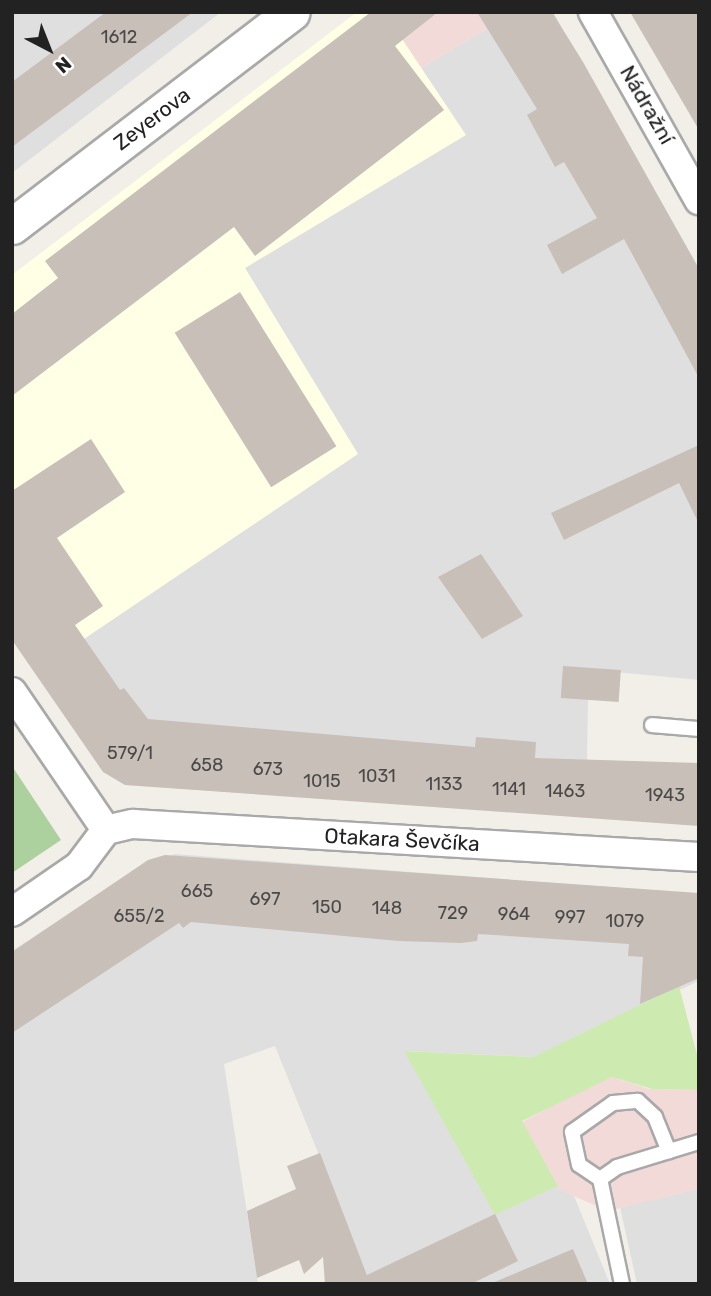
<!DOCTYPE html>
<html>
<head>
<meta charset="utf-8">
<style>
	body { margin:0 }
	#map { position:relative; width:711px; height:1296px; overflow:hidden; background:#f2efe9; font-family:Rubik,sans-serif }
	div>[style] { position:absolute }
	.residential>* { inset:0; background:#e0dfdf }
	.commercial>* { inset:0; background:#f2dad9 }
	.education>* { inset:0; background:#ffffe5 }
	.grass>* { inset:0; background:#cdebb0 }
	.forest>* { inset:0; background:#add19e }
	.building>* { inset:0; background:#c7bfb8; transform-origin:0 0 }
	.roads { filter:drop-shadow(2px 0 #a9a9a9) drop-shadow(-2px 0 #a9a9a9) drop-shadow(0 2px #a9a9a9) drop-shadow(0 -2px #a9a9a9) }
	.service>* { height:14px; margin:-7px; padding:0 7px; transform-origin:7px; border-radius:7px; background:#fff }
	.minor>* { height:28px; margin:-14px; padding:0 14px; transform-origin:14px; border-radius:14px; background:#fff }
	.tertiary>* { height:35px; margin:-17.5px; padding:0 17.5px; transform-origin:17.5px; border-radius:17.5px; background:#fff }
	span { translate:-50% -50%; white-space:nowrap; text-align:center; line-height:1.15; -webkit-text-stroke:5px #fff; paint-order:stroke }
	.number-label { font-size:18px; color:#4b4948 }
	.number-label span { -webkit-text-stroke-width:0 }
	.street-label { font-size:21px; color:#222 }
	.frame { position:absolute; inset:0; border:14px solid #222; pointer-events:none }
	.north { position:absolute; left:14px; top:14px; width:70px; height:70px; -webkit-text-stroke:5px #fff; paint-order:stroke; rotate:138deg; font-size:19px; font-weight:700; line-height:28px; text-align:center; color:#222 }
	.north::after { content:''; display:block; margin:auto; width:24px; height:32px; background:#222; clip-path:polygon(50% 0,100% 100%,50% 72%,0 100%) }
</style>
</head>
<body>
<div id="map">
	<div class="residential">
		<i style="clip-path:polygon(12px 12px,221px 12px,12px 173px)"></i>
		<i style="clip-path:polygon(515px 12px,553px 12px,699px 268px,699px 680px,564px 667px,588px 700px,586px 817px,128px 785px,104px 772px,35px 672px,357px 454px,245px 268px,465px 135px,421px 68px)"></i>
		<i style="clip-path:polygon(175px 854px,699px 894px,699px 981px,533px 1057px,405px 1051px,496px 1214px,568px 1181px,610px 1284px,371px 1284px,275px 1046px,224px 1064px,258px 1284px,12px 1284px,12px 951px,141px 866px)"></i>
		<i style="clip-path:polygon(699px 1189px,699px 1284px,637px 1284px,620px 1207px)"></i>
	</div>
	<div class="commercial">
		<i style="clip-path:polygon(384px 12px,515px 12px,421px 68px)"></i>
		<i style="clip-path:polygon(609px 1076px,649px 1089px,699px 1090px,699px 1189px,608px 1211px,560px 1190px,522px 1122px)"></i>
	</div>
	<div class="education">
		<i style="clip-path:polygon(357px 12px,384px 12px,466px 135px,245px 268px,358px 454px,35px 672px,12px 639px,12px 275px)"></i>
	</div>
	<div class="grass">
		<i style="clip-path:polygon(679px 986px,699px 1062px,699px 1090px,652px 1089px,612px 1077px,522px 1121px,558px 1186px,495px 1215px,404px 1051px,533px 1057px)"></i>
	</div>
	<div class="forest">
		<i style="clip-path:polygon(12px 766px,61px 840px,12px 873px)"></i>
	</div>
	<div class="building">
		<i style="clip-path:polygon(106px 12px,193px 12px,12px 147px,12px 82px)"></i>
		<i style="clip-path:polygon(371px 12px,438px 12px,395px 46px,444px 110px,255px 256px,234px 227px,12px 396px,12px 314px,58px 278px,45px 261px)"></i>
		<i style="clip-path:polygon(477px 12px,552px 12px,583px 62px,699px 269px,699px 378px,624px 239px,562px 274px,547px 245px,597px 218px,564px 162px,555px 167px,527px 115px,537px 109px)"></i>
		<i style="clip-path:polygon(630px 12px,699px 12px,699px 130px)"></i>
		<i style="left:240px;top:292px;width:182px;height:77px;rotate:58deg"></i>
		<i style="clip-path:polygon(91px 439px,125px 492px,57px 538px,103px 606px,75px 625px,120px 690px,124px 688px,148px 719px,475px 747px,476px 737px,536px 742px,535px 758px,699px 763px,699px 826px,125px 785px,103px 772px,12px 640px,12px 491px)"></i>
		<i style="clip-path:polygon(699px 445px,699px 524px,679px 483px,564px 540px,551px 513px)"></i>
		<i style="clip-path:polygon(481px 554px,523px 616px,482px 639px,438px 577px)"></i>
		<i style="left:563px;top:666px;width:58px;height:32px;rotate:4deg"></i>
		<i style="clip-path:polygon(165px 855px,699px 893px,699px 978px,640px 1004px,643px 957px,628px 956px,629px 944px,478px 934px,477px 941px,461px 943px,399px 941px,191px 922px,183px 928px,179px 923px,12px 1033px,12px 952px,148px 860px)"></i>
		<i style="clip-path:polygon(320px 1153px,367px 1275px,495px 1214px,518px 1261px,471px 1284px,325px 1284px,323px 1257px,304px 1274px,299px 1260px,257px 1278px,247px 1211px,296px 1189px,287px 1166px)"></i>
		<i style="clip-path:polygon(573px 1249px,588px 1284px,490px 1284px)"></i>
	</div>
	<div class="roads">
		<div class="service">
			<i style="left:652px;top:725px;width:47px;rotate:4.9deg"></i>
			<i style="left:600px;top:1179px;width:25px;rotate:-146deg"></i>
			<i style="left:579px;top:1165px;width:34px;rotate:-102deg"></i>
			<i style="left:572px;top:1132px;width:50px;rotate:-35.3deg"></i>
			<i style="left:613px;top:1103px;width:25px;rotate:-5deg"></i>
			<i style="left:638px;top:1101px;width:23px;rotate:43deg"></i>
			<i style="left:655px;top:1117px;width:37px;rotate:68deg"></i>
			<i style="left:622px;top:1284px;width:107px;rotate:-101.8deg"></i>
			<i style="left:600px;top:1179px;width:21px;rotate:-35deg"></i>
			<i style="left:617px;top:1167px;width:86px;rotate:-17deg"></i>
		</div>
		<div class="minor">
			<i style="left:593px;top:12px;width:216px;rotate:60.6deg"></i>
			<i style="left:12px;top:692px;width:167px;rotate:55.7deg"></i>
			<i style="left:106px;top:830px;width:28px;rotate:-13deg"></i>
			<i style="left:133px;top:824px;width:567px;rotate:3.34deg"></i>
			<i style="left:12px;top:912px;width:81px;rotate:-34.5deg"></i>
			<i style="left:79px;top:866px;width:45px;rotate:-53.1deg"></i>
		</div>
		<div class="tertiary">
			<i style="left:12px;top:226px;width:352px;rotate:-37.4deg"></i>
		</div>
	</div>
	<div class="number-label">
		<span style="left:119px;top:37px">1612</span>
		<span style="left:130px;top:753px">579/1</span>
		<span style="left:207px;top:765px">658</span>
		<span style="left:268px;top:769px">673</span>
		<span style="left:377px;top:776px">1031</span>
		<span style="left:322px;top:781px">1015</span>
		<span style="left:444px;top:784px">1133</span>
		<span style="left:509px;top:789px">1141</span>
		<span style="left:565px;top:791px">1463</span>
		<span style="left:665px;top:795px">1943</span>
		<span style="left:197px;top:891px">665</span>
		<span style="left:265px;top:899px">697</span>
		<span style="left:327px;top:907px">150</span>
		<span style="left:387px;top:908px">148</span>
		<span style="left:453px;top:913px">729</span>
		<span style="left:514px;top:914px">964</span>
		<span style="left:139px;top:916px">655/2</span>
		<span style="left:570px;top:917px">997</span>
		<span style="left:625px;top:921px">1079</span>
	</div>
	<div class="street-label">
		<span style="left:647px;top:105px;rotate:60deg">Nádražní</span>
		<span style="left:152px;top:119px;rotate:-37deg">Zeyerova</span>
		<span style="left:402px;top:840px;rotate:3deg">Otakara Ševčíka</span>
	</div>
	<div class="frame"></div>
	<div class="north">N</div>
</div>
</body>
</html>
